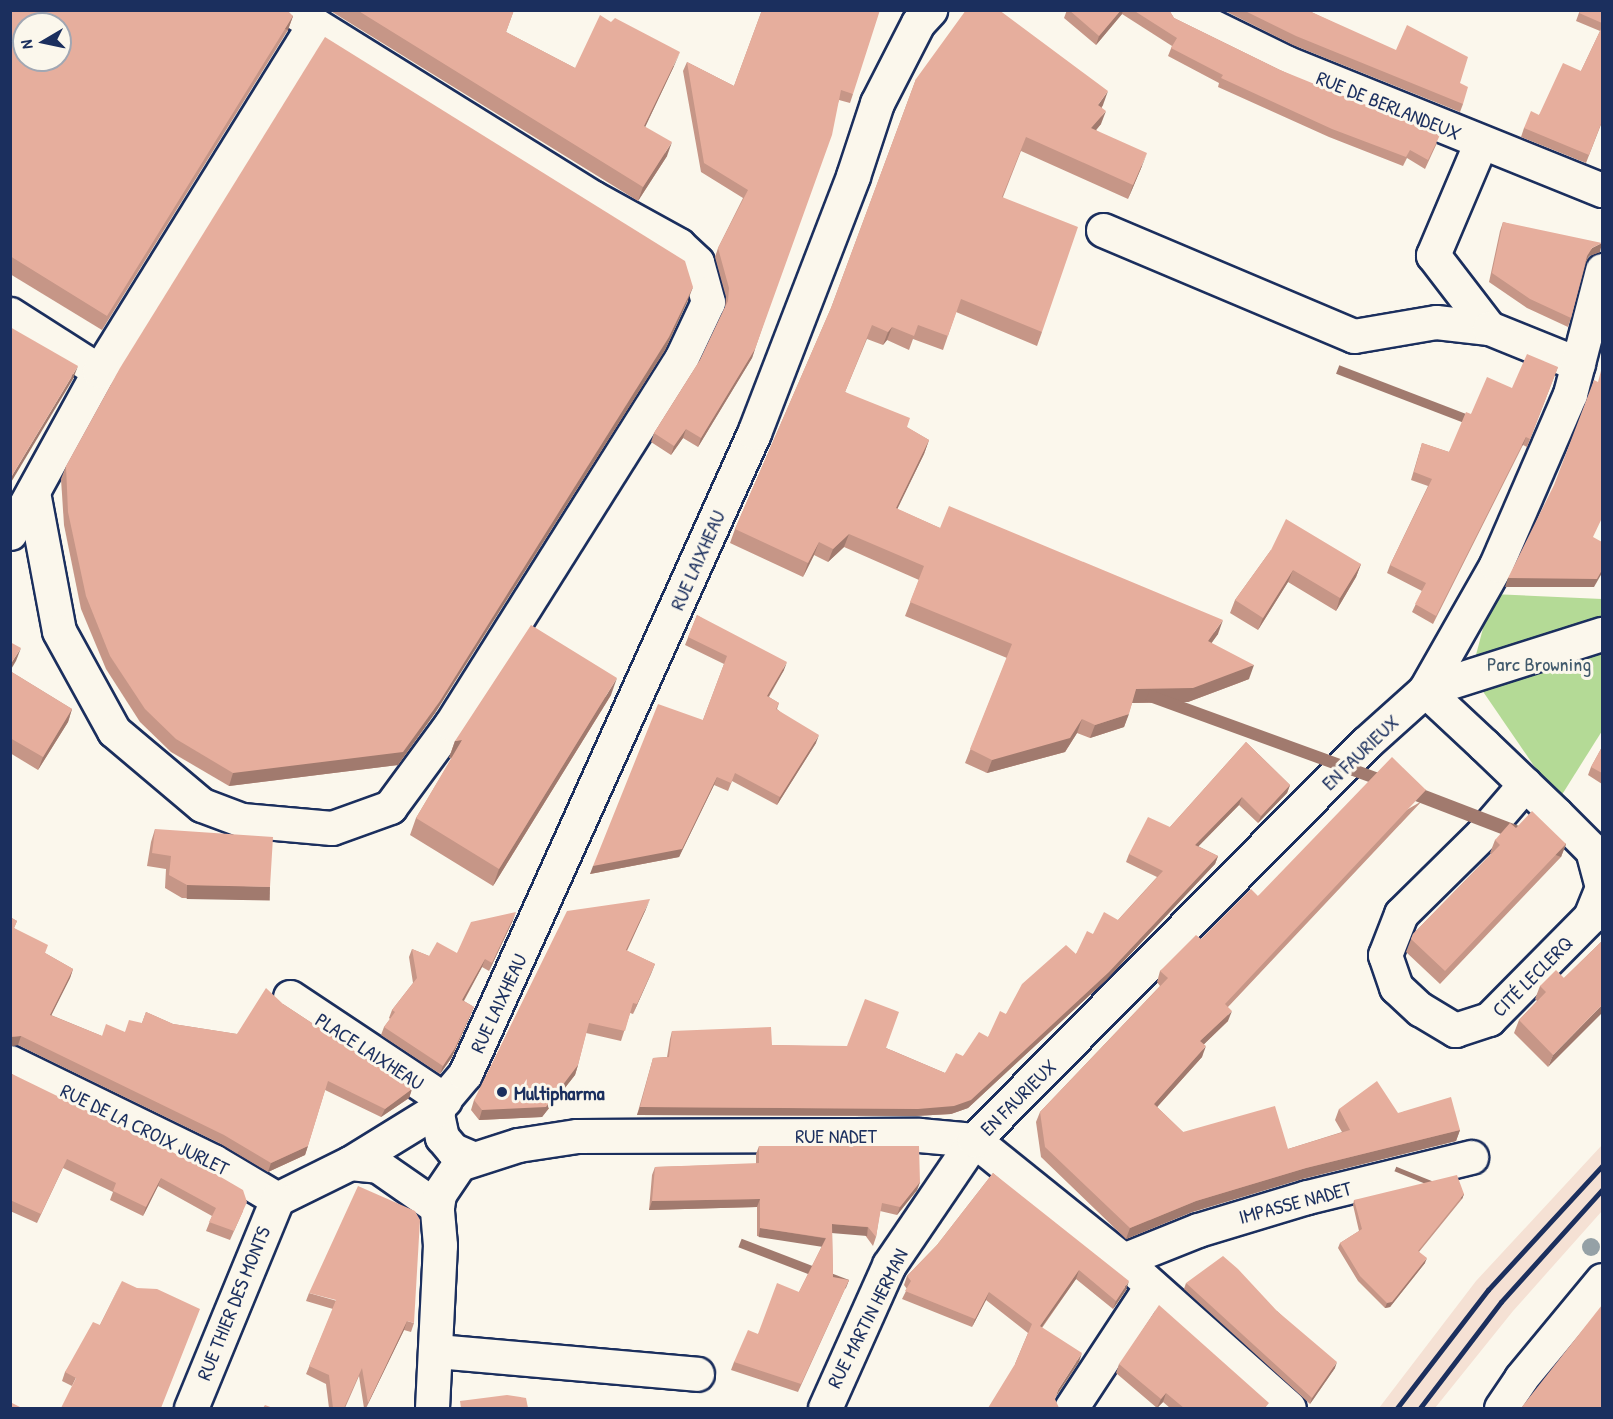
<!DOCTYPE html>
<html>
<head>
<meta charset="utf-8">
<style>
	body { margin:0 }
	#map { position:relative; width:1613px; height:1419px; overflow:hidden; background:#fbf7ec; font-family:"Patrick Hand",sans-serif }
	div>[style] { position:absolute }
	.built>* { inset:0; background:#f5e1d4 }
	.green>* { inset:0; background:#b4da96 }
	.roads { filter:drop-shadow(2px 0 #1b2f5e) drop-shadow(-2px 0 #1b2f5e) drop-shadow(0 2px #1b2f5e) drop-shadow(0 -2px #1b2f5e) }
	.minor>* { height:33px; margin:-16.5px; padding:0 16.5px; transform-origin:16.5px; border-radius:16.5px; background:#fbf7ec }
	.rail>* { height:4.5px; margin:-2.25px; padding:0 2.25px; transform-origin:2.25px; border-radius:2.25px; background:#1b2f5e }
	.trees>* { width:18px; height:18px; margin:-9px; border-radius:50%; background:#95a1a6 }
	.wall>* { inset:0; background:#c69687 }
	.shaded-wall>* { inset:0; background:#a17a6e; transform-origin:0 0 }
	.building>* { inset:0; background:#e6ae9d }
	.dots>* { width:16px; height:16px; translate:-50% -50%; box-sizing:border-box; border:3px solid #fbf7ec; border-radius:50% }
	span { translate:-50% -50%; white-space:nowrap; text-align:center; line-height:1.15; -webkit-text-stroke:6px #fbf7ec; paint-order:stroke }
	.street-label { font-size:20px; color:#1b2f5e }
	.park-label { font-size:20px; color:#415a6c }
	.poi-label { font-size:20px; color:#1b2f5e; font-weight:700 }
	.left { translate:0 -50%; text-align:left }
	.frame { position:absolute; inset:0; border:12px solid #1b2f5e; pointer-events:none }
	.north { position:absolute; left:12px; top:12px; width:60px; height:60px; box-sizing:border-box; background:#fbf7ec; border:2px solid #a1a7b3; border-radius:50%; rotate:261deg; font-size:16px; font-weight:700; line-height:24px; text-align:center; color:#1b2f5e }
	.north::after { content:''; display:block; margin:auto; width:21px; height:27px; background:#1b2f5e; clip-path:polygon(50% 0,100% 100%,50% 72%,0 100%) }
</style>
</head>
<body>
<div id="map">
	<div class="built">
		<i style="clip-path:polygon(1602px 1145px,1602px 1211px,1513px 1311px,1435px 1408px,1379px 1408px,1476px 1281px)"></i>
	</div>
	<div class="green">
		<i style="clip-path:polygon(1492px 594px,1602px 599px,1602px 731px,1558px 801px,1471px 674px)"></i>
	</div>
	<div class="roads">
		<div class="minor">
			<i style="left:1179px;top:10px;width:118px;rotate:26.1deg"></i>
			<i style="left:1285px;top:62px;width:342px;rotate:22deg"></i>
			<i style="left:1481px;top:142px;width:123px;rotate:113deg"></i>
			<i style="left:1433px;top:255px;width:92px;rotate:52.5deg"></i>
			<i style="left:1103px;top:230px;width:272px;rotate:22.9deg"></i>
			<i style="left:1354px;top:336px;width:83px;rotate:-9.7deg"></i>
			<i style="left:1436px;top:322px;width:53px;rotate:6.5deg"></i>
			<i style="left:1489px;top:328px;width:96px;rotate:22deg"></i>
			<i style="left:10px;top:314px;width:106px;rotate:32.6deg"></i>
			<i style="left:33px;top:492px;width:141px;rotate:79.4deg"></i>
			<i style="left:59px;top:631px;width:114px;rotate:61.2deg"></i>
			<i style="left:114px;top:731px;width:115px;rotate:40.1deg"></i>
			<i style="left:202px;top:805px;width:43px;rotate:20.6deg"></i>
			<i style="left:242px;top:820px;width:90px;rotate:5.1deg"></i>
			<i style="left:332px;top:828px;width:62px;rotate:-19.9deg"></i>
			<i style="left:390px;top:807px;width:103px;rotate:-53.7deg"></i>
			<i style="left:451px;top:724px;width:431px;rotate:-57.8deg"></i>
			<i style="left:681px;top:359px;width:63px;rotate:-64.7deg"></i>
			<i style="left:708px;top:302px;width:41px;rotate:-105.4deg"></i>
			<i style="left:697px;top:262px;width:25px;rotate:-137deg"></i>
			<i style="left:679px;top:245px;width:99px;rotate:-151.1deg"></i>
			<i style="left:592px;top:197px;width:354px;rotate:-148.1deg"></i>
			<i style="left:10px;top:533px;width:185px;rotate:-61.2deg"></i>
			<i style="left:99px;top:371px;width:408px;rotate:-58.2deg"></i>
			<i style="left:1525px;top:784px;width:65px;rotate:130.6deg"></i>
			<i style="left:1483px;top:833px;width:115px;rotate:135.4deg"></i>
			<i style="left:1401px;top:914px;width:44px;rotate:111.3deg"></i>
			<i style="left:1385px;top:955px;width:34px;rotate:71deg"></i>
			<i style="left:1396px;top:987px;width:33px;rotate:43deg"></i>
			<i style="left:1420px;top:1009px;width:41px;rotate:31deg"></i>
			<i style="left:1455px;top:1030px;width:36px;rotate:-18deg"></i>
			<i style="left:1489px;top:1019px;width:144px;rotate:-45.3deg"></i>
			<i style="left:1590px;top:917px;width:32px;rotate:-68deg"></i>
			<i style="left:1602px;top:887px;width:38px;rotate:-105deg"></i>
			<i style="left:1592px;top:850px;width:51px;rotate:-135deg"></i>
			<i style="left:1556px;top:814px;width:100px;rotate:-136.2deg"></i>
			<i style="left:1484px;top:745px;width:81px;rotate:-137deg"></i>
			<i style="left:1425px;top:690px;width:186px;rotate:-17.6deg"></i>
			<i style="left:290px;top:997px;width:186px;rotate:33.6deg"></i>
			<i style="left:10px;top:1062px;width:226px;rotate:26deg"></i>
			<i style="left:213px;top:1161px;width:74px;rotate:30.7deg"></i>
			<i style="left:440px;top:1105px;width:9px;rotate:108deg"></i>
			<i style="left:437px;top:1114px;width:24px;rotate:78deg"></i>
			<i style="left:442px;top:1137px;width:17px;rotate:50deg"></i>
			<i style="left:453px;top:1150px;width:21px;rotate:23deg"></i>
			<i style="left:350px;top:1163px;width:28px;rotate:6deg"></i>
			<i style="left:378px;top:1166px;width:72px;rotate:34.8deg"></i>
			<i style="left:277px;top:1199px;width:81px;rotate:-26.3deg"></i>
			<i style="left:350px;top:1163px;width:97px;rotate:-31.6deg"></i>
			<i style="left:433px;top:1112px;width:50px;rotate:-49.9deg"></i>
			<i style="left:465px;top:1074px;width:703px;rotate:-65.73deg"></i>
			<i style="left:754px;top:433px;width:275px;rotate:-68.9deg"></i>
			<i style="left:853px;top:176px;width:77px;rotate:-71.8deg"></i>
			<i style="left:877px;top:103px;width:90px;rotate:-62.9deg"></i>
			<i style="left:918px;top:23px;width:18px;rotate:-47deg"></i>
			<i style="left:1123px;top:1260px;width:81px;rotate:-21.8deg"></i>
			<i style="left:1198px;top:1230px;width:114px;rotate:-16.8deg"></i>
			<i style="left:1307px;top:1197px;width:169px;rotate:-13.7deg"></i>
			<i style="left:436px;top:1351px;width:262px;rotate:5deg"></i>
			<i style="left:191px;top:1408px;width:226px;rotate:-67.6deg"></i>
			<i style="left:432px;top:1408px;width:163px;rotate:-87.2deg"></i>
			<i style="left:440px;top:1245px;width:38px;rotate:-95deg"></i>
			<i style="left:437px;top:1207px;width:13px;rotate:-81deg"></i>
			<i style="left:439px;top:1194px;width:36px;rotate:-56deg"></i>
			<i style="left:459px;top:1164px;width:62px;rotate:-17.9deg"></i>
			<i style="left:518px;top:1145px;width:60px;rotate:-8.7deg"></i>
			<i style="left:577px;top:1136px;width:342px;rotate:-0.2deg"></i>
			<i style="left:919px;top:1135px;width:55px;rotate:5.2deg"></i>
			<i style="left:974px;top:1140px;width:191px;rotate:38.8deg"></i>
			<i style="left:1123px;top:1260px;width:222px;rotate:41.7deg"></i>
			<i style="left:825px;top:1408px;width:157px;rotate:-65.9deg"></i>
			<i style="left:889px;top:1265px;width:151px;rotate:-55.8deg"></i>
			<i style="left:974px;top:1140px;width:558px;rotate:-45.36deg"></i>
			<i style="left:1366px;top:743px;width:79px;rotate:-41.9deg"></i>
			<i style="left:1425px;top:690px;width:144px;rotate:-60.4deg"></i>
			<i style="left:1496px;top:565px;width:186px;rotate:-66.6deg"></i>
			<i style="left:1570px;top:394px;width:128px;rotate:-75.5deg"></i>
			<i style="left:1071px;top:1408px;width:146px;rotate:-56.7deg"></i>
			<i style="left:1501px;top:1408px;width:36px;rotate:-56deg"></i>
			<i style="left:1521px;top:1378px;width:127px;rotate:-50.4deg"></i>
		</div>
	</div>
	<div class="rail">
		<i style="left:1397px;top:1408px;width:149px;rotate:-52.4deg"></i>
		<i style="left:1488px;top:1290px;width:168px;rotate:-47.4deg"></i>
		<i style="left:1420px;top:1408px;width:133px;rotate:-52.6deg"></i>
		<i style="left:1501px;top:1302px;width:151px;rotate:-48deg"></i>
	</div>
	<div class="trees">
		<i style="left:1591px;top:1247px"></i>
	</div>
	<div class="wall">
		<i style="clip-path:polygon(10px 10px,293px 16px,288px 30px,102px 330px,10px 274px)"></i>
		<i style="clip-path:polygon(329px 10px,514px 10px,506px 32px,575px 68px,674px 66px,645px 127px,667px 156px,638px 201px)"></i>
		<i style="clip-path:polygon(762px 10px,853px 94px,850px 103px,839px 100px,752px 358px,698px 447px,683px 438px,671px 455px,651px 442px,654px 433px,700px 360px,725px 307px,726px 297px,715px 257px,718px 248px,743px 198px,701px 172px,683px 71px,687px 62px,734px 86px)"></i>
		<i style="clip-path:polygon(1067px 10px,1169px 10px,1174px 18px,1280px 70px,1437px 143px,1425px 169px,1407px 158px,1403px 166px,1329px 137px,1218px 87px,1219px 83px,1168px 56px,1172px 46px,1122px 14px,1096px 45px,1064px 18px)"></i>
		<i style="clip-path:polygon(1223px 10px,1307px 10px,1460px 83px,1463px 104px,1460px 112px,1293px 45px)"></i>
		<i style="clip-path:polygon(1580px 10px,1602px 10px,1602px 122px,1586px 163px,1521px 137px,1524px 128px,1539px 115px,1581px 71px,1600px 31px,1576px 21px)"></i>
		<i style="clip-path:polygon(916px 79px,1103px 105px,1102px 107px,1101px 124px,1096px 130px,1142px 166px,1128px 199px,1021px 151px,1003px 197px,1042px 332px,1037px 346px,956px 312px,943px 350px,913px 339px,909px 350px,887px 340px,883px 345px,867px 339px,845px 392px,929px 440px,924px 454px,897px 509px,940px 528px,1218px 634px,1211px 643px,1249px 679px,1188px 702px,1132px 703px,1124px 727px,1090px 738px,1077px 733px,1065px 752px,987px 773px,965px 763px,1007px 658px,905px 616px,919px 580px,844px 547px,828px 562px,814px 555px,803px 577px,730px 543px,735px 529px,831px 308px)"></i>
		<i style="clip-path:polygon(1503px 222px,1600px 252px,1589px 256px,1586px 262px,1571px 318px,1568px 327px,1527px 308px,1489px 282px,1500px 231px)"></i>
		<i style="clip-path:polygon(688px 300px,665px 350px,435px 713px,398px 765px,229px 786px,171px 752px,140px 722px,106px 669px,81px 609px,64px 525px,61px 479px,66px 466px)"></i>
		<i style="clip-path:polygon(1558px 367px,1527px 447px,1523px 445px,1433px 624px,1412px 612px,1422px 591px,1387px 573px,1390px 565px,1428px 486px,1411px 480px,1422px 443px,1449px 452px,1471px 414px)"></i>
		<i style="clip-path:polygon(1271px 550px,1361px 564px,1356px 577px,1336px 611px,1288px 582px,1258px 630px,1230px 613px,1235px 600px)"></i>
		<i style="clip-path:polygon(697px 615px,784px 670px,769px 697px,779px 703px,777px 709px,816px 743px,777px 805px,732px 781px,728px 791px,714px 785px,679px 857px,590px 874px,703px 720px,724px 664px,685px 645px)"></i>
		<i style="clip-path:polygon(10px 671px,72px 709px,68px 722px,38px 770px,10px 753px)"></i>
		<i style="clip-path:polygon(611px 695px,493px 886px,410px 835px,416px 818px,452px 758px,449px 758px,455px 741px)"></i>
		<i style="clip-path:polygon(1246px 742px,1290px 785px,1287px 793px,1258px 823px,1239px 805px,1198px 846px,1218px 856px,1215px 864px,1106px 980px,968px 1108px,951px 1114px,915px 1116px,637px 1115px,653px 1058px,667px 1057px,670px 1039px,672px 1031px,772px 1045px,886px 1048px,945px 1073px,963px 1056px,988px 1037px,1006px 1014px,1076px 954px,1093px 934px,1118px 920px,1157px 877px,1126px 862px,1129px 854px,1170px 827px)"></i>
		<i style="clip-path:polygon(1602px 747px,1602px 784px,1588px 775px,1591px 767px)"></i>
		<i style="clip-path:polygon(1422px 801px,1228px 1007px,1228px 1021px,1204px 1044px,1202px 1057px,1157px 1107px,1183px 1132px,1288px 1149px,1342px 1132px,1335px 1120px,1339px 1109px,1398px 1113px,1460px 1130px,1456px 1141px,1302px 1179px,1192px 1212px,1126px 1239px,1041px 1157px,1036px 1122px,1040px 1112px,1160px 986px,1157px 982px,1160px 971px,1258px 896px)"></i>
		<i style="clip-path:polygon(1516px 828px,1566px 844px,1561px 857px,1440px 984px,1406px 952px,1413px 934px,1491px 854px,1490px 853px,1495px 840px)"></i>
		<i style="clip-path:polygon(155px 829px,265px 900px,182px 898px,165px 888px,166px 869px,147px 866px,151px 842px)"></i>
		<i style="clip-path:polygon(646px 909px,627px 951px,655px 964px,633px 1014px,630px 1013px,621px 1041px,586px 1033px,578px 1065px,575px 1075px,542px 1117px,479px 1120px,471px 1110px,474px 1100px)"></i>
		<i style="clip-path:polygon(10px 917px,17px 921px,14px 928px,45px 953px,73px 969px,70px 978px,51px 1015px,102px 1036px,125px 1032px,142px 1023px,146px 1012px,173px 1024px,237px 1034px,283px 1004px,412px 1089px,409px 1098px,381px 1117px,325px 1090px,305px 1155px,268px 1172px,221px 1144px,18px 1045px,10px 1046px)"></i>
		<i style="clip-path:polygon(513px 920px,489px 971px,482px 967px,464px 1001px,474px 1007px,452px 1057px,440px 1074px,381px 1035px,384px 1027px,390px 1019px,389px 1018px,392px 1010px,413px 983px,409px 957px,412px 949px,429px 956px,457px 953px)"></i>
		<i style="clip-path:polygon(1602px 941px,1548px 1067px,1514px 1033px,1519px 1020px,1537px 1001px,1535px 999px,1540px 986px,1564px 978px)"></i>
		<i style="clip-path:polygon(10px 1073px,243px 1211px,230px 1240px,206px 1231px,212px 1216px,158px 1186px,143px 1216px,110px 1200px,113px 1192px,63px 1168px,37px 1223px,10px 1211px)"></i>
		<i style="clip-path:polygon(759px 1146px,920px 1182px,917px 1190px,897px 1215px,880px 1211px,876px 1237px,873px 1246px,865px 1235px,832px 1232px,833px 1277px,849px 1280px,798px 1392px,731px 1370px,734px 1362px,758px 1334px,799px 1292px,822px 1246px,757px 1236px,757px 1207px,649px 1210px,652px 1175px,655px 1167px,756px 1164px,756px 1154px)"></i>
		<i style="clip-path:polygon(993px 1173px,1126px 1290px,1113px 1309px,1076px 1279px,1042px 1328px,1079px 1362px,1015px 1364px,1028px 1333px,986px 1300px,972px 1327px,902px 1299px,907px 1289px,904px 1285px,907px 1276px,937px 1245px)"></i>
		<i style="clip-path:polygon(1464px 1194px,1462px 1199px,1419px 1252px,1425px 1263px,1390px 1307px,1385px 1308px,1358px 1281px,1338px 1248px,1340px 1243px,1359px 1231px,1353px 1205px,1354px 1200px)"></i>
		<i style="clip-path:polygon(122px 1281px,72px 1386px,62px 1381px,65px 1372px,100px 1325px)"></i>
		<i style="clip-path:polygon(1186px 1283px,1277px 1311px,1335px 1368px,1310px 1404px,1184px 1289px)"></i>
		<i style="clip-path:polygon(309px 1293px,414px 1323px,411px 1332px,404px 1330px,366px 1408px,364px 1408px,359px 1376px,345px 1408px,329px 1408px,326px 1384px,306px 1374px,333px 1309px,306px 1301px)"></i>
		<i style="clip-path:polygon(1119px 1364px,1267px 1408px,1170px 1408px,1163px 1402px,1157px 1408px,1116px 1373px)"></i>
	</div>
	<div class="shaded-wall">
		<i style="clip-path:polygon(1121px 10px,1123px 10px,1122px 14px,1096px 45px,1099px 36px)"></i>
		<i style="left:293px;top:16px;width:15px;height:353px;rotate:110deg"></i>
		<i style="clip-path:polygon(680px 52px,674px 66px,639px 140px,644px 126px)"></i>
		<i style="clip-path:polygon(1108px 91px,1103px 105px,1093px 118px,1098px 105px)"></i>
		<i style="clip-path:polygon(1106px 111px,1101px 124px,1086px 142px,1091px 128px)"></i>
		<i style="clip-path:polygon(672px 142px,667px 156px,638px 201px,643px 187px)"></i>
		<i style="clip-path:polygon(1147px 153px,1142px 166px,1128px 199px,1133px 185px)"></i>
		<i style="clip-path:polygon(1602px 243px,1600px 252px,1589px 256px,1584px 265px,1587px 256px,1592px 248px)"></i>
		<i style="clip-path:polygon(693px 287px,688px 300px,665px 350px,435px 713px,398px 765px,229px 786px,233px 773px)"></i>
		<i style="clip-path:polygon(892px 327px,887px 340px,883px 345px,888px 332px)"></i>
		<i style="clip-path:polygon(755px 349px,752px 358px,698px 447px,701px 438px)"></i>
		<i style="clip-path:polygon(78px 366px,73px 379px,10px 484px,10px 479px)"></i>
		<i style="clip-path:polygon(686px 429px,683px 438px,671px 455px,674px 446px)"></i>
		<i style="left:1526px;top:437px;width:9px;height:200px;rotate:111deg"></i>
		<i style="clip-path:polygon(929px 440px,924px 454px,891px 522px,896px 508px)"></i>
		<i style="clip-path:polygon(849px 534px,844px 547px,828px 562px,833px 549px)"></i>
		<i style="clip-path:polygon(819px 542px,814px 555px,803px 577px,808px 563px)"></i>
		<i style="clip-path:polygon(1361px 564px,1356px 577px,1336px 611px,1340px 598px)"></i>
		<i style="clip-path:polygon(1293px 570px,1288px 582px,1258px 630px,1263px 618px)"></i>
		<i style="clip-path:polygon(1602px 570px,1602px 573px,1594px 587px,1505px 587px,1508px 578px)"></i>
		<i style="clip-path:polygon(1223px 620px,1218px 634px,1203px 655px,1208px 641px)"></i>
		<i style="clip-path:polygon(21px 648px,16px 661px,10px 671px,10px 665px)"></i>
		<i style="clip-path:polygon(787px 662px,784px 670px,764px 704px,767px 696px)"></i>
		<i style="clip-path:polygon(1254px 665px,1249px 679px,1188px 702px,1131px 703px,1136px 689px)"></i>
		<i style="clip-path:polygon(617px 678px,611px 695px,493px 886px,499px 869px)"></i>
		<i style="clip-path:polygon(72px 709px,68px 722px,38px 770px,43px 757px)"></i>
		<i style="clip-path:polygon(1129px 714px,1124px 727px,1090px 738px,1095px 725px)"></i>
		<i style="clip-path:polygon(1082px 719px,1077px 733px,1065px 752px,987px 773px,992px 760px)"></i>
		<i style="clip-path:polygon(819px 735px,816px 743px,777px 805px,780px 797px)"></i>
		<i style="clip-path:polygon(462px 740px,456px 757px,449px 758px,455px 741px)"></i>
		<i style="clip-path:polygon(717px 777px,714px 785px,679px 857px,590px 874px,593px 866px)"></i>
		<i style="clip-path:polygon(1290px 785px,1287px 793px,1258px 823px,1261px 816px)"></i>
		<i style="left:1426px;top:790px;width:12px;height:294px;rotate:110deg"></i>
		<i style="clip-path:polygon(1242px 797px,1239px 805px,1192px 853px,1195px 845px)"></i>
		<i style="left:1566px;top:844px;width:14px;height:175px;rotate:111deg"></i>
		<i style="clip-path:polygon(1218px 856px,1215px 864px,1106px 980px,968px 1108px,951px 1114px,915px 1116px,637px 1115px,640px 1107px,918px 1109px)"></i>
		<i style="left:187px;top:885px;width:83px;height:14px;rotate:1deg"></i>
		<i style="clip-path:polygon(650px 899px,646px 909px,622px 960px,626px 950px)"></i>
		<i style="clip-path:polygon(516px 912px,513px 920px,489px 971px,492px 963px)"></i>
		<i style="clip-path:polygon(485px 959px,482px 967px,459px 1009px,462px 1000px)"></i>
		<i style="clip-path:polygon(655px 964px,651px 974px,633px 1014px,637px 1004px)"></i>
		<i style="clip-path:polygon(73px 969px,70px 978px,47px 1024px,50px 1015px)"></i>
		<i style="clip-path:polygon(1602px 1005px,1602px 1013px,1548px 1067px,1553px 1055px)"></i>
		<i style="clip-path:polygon(474px 1007px,452px 1057px,440px 1074px,443px 1066px)"></i>
		<i style="clip-path:polygon(1232px 1011px,1228px 1021px,1196px 1052px,1200px 1041px)"></i>
		<i style="clip-path:polygon(21px 1036px,18px 1045px,10px 1046px,10px 1037px)"></i>
		<i style="clip-path:polygon(1206px 1046px,1202px 1057px,1150px 1115px,1154px 1104px)"></i>
		<i style="clip-path:polygon(578px 1065px,575px 1075px,542px 1117px,479px 1120px,482px 1110px)"></i>
		<i style="clip-path:polygon(412px 1089px,409px 1098px,381px 1117px,385px 1109px)"></i>
		<i style="clip-path:polygon(1460px 1130px,1456px 1141px,1302px 1179px,1192px 1212px,1126px 1239px,1130px 1228px,1196px 1201px,1306px 1168px)"></i>
		<i style="clip-path:polygon(308px 1146px,305px 1155px,268px 1172px,271px 1163px)"></i>
		<i style="clip-path:polygon(161px 1178px,158px 1186px,143px 1216px,146px 1207px)"></i>
		<i style="clip-path:polygon(920px 1182px,917px 1190px,897px 1215px,900px 1207px)"></i>
		<i style="left:1464px;top:1194px;width:5px;height:73px;rotate:112deg"></i>
		<i style="clip-path:polygon(760px 1199px,757px 1207px,649px 1210px,652px 1201px)"></i>
		<i style="left:832px;top:1224px;width:36px;height:9px;rotate:5deg"></i>
		<i style="left:760px;top:1228px;width:67px;height:9px;rotate:9deg"></i>
		<i style="clip-path:polygon(1427px 1258px,1425px 1263px,1390px 1307px,1385px 1308px,1387px 1303px)"></i>
		<i style="clip-path:polygon(1079px 1270px,1076px 1279px,1036px 1335px,1040px 1326px)"></i>
		<i style="left:849px;top:1280px;width:9px;height:115px;rotate:111deg"></i>
		<i style="clip-path:polygon(1129px 1281px,1126px 1290px,1113px 1309px,1116px 1301px)"></i>
		<i style="clip-path:polygon(989px 1292px,986px 1300px,972px 1327px,975px 1319px)"></i>
		<i style="clip-path:polygon(407px 1321px,404px 1330px,366px 1408px,368px 1403px)"></i>
		<i style="clip-path:polygon(1082px 1353px,1079px 1362px,1055px 1398px,1058px 1390px)"></i>
		<i style="clip-path:polygon(1337px 1362px,1335px 1368px,1310px 1404px,1312px 1398px)"></i>
		<i style="clip-path:polygon(1166px 1393px,1163px 1402px,1157px 1408px,1161px 1399px)"></i>
	</div>
	<div class="building">
		<i style="clip-path:polygon(evenodd,10px 10px,287px 10px,293px 16px,107px 316px,10px 256px,10px 10px,24px 24px,60px 24px,60px 60px,24px 60px,24px 24px)"></i>
		<i style="clip-path:polygon(357px 10px,514px 10px,506px 32px,575px 68px,600px 15px,611px 22px,615px 18px,680px 52px,644px 126px,672px 142px,643px 187px)"></i>
		<i style="clip-path:polygon(762px 10px,880px 10px,853px 94px,841px 90px,832px 135px,755px 349px,701px 438px,686px 429px,674px 446px,654px 433px,700px 360px,728px 301px,729px 288px,718px 248px,748px 190px,704px 163px,687px 62px,734px 86px)"></i>
		<i style="clip-path:polygon(966px 10px,999px 10px,1108px 91px,1098px 105px,1106px 111px,1091px 128px,1147px 153px,1133px 185px,1026px 137px,1002px 197px,1078px 227px,1042px 332px,961px 299px,948px 336px,918px 325px,914px 336px,892px 327px,888px 332px,872px 325px,845px 392px,910px 418px,907px 427px,929px 440px,896px 508px,940px 528px,949px 506px,1223px 620px,1208px 641px,1254px 665px,1193px 688px,1136px 689px,1129px 714px,1095px 725px,1082px 719px,1070px 738px,992px 760px,970px 749px,1012px 644px,910px 602px,924px 566px,849px 534px,833px 549px,819px 542px,808px 563px,735px 529px,831px 308px,916px 79px)"></i>
		<i style="clip-path:polygon(1069px 10px,1121px 10px,1099px 36px)"></i>
		<i style="clip-path:polygon(1133px 10px,1169px 10px,1174px 18px,1280px 70px,1440px 135px,1428px 160px,1410px 150px,1406px 157px,1332px 129px,1221px 78px,1223px 75px,1171px 48px,1177px 38px)"></i>
		<i style="clip-path:polygon(1243px 10px,1307px 10px,1396px 50px,1407px 25px,1468px 57px,1460px 83px,1468px 87px,1463px 104px,1296px 36px)"></i>
		<i style="clip-path:polygon(1580px 10px,1602px 10px,1602px 23px,1579px 13px)"></i>
		<i style="clip-path:polygon(1602px 27px,1602px 121px,1589px 155px,1524px 128px,1531px 111px,1539px 115px,1563px 63px,1581px 71px)"></i>
		<i style="clip-path:polygon(325px 37px,685px 261px,693px 287px,669px 337px,440px 701px,403px 752px,233px 773px,176px 739px,145px 709px,110px 656px,86px 596px,68px 512px,66px 466px,120px 368px)"></i>
		<i style="clip-path:polygon(1503px 222px,1602px 243px,1592px 248px,1587px 256px,1571px 318px,1530px 299px,1492px 273px)"></i>
		<i style="clip-path:polygon(10px 327px,78px 366px,10px 479px)"></i>
		<i style="clip-path:polygon(1527px 354px,1558px 367px,1530px 439px,1526px 437px,1436px 616px,1415px 604px,1426px 583px,1390px 565px,1432px 479px,1414px 472px,1422px 443px,1449px 452px,1466px 412px,1471px 414px,1487px 377px,1512px 388px)"></i>
		<i style="clip-path:polygon(1602px 367px,1602px 518px,1593px 537px,1602px 542px,1602px 570px,1597px 579px,1508px 578px,1554px 485px,1594px 380px,1598px 382px)"></i>
		<i style="clip-path:polygon(1286px 519px,1361px 564px,1340px 598px,1293px 570px,1263px 618px,1235px 600px,1271px 550px)"></i>
		<i style="clip-path:polygon(697px 615px,787px 662px,767px 696px,779px 703px,776px 709px,819px 735px,780px 797px,735px 773px,731px 783px,717px 777px,682px 849px,593px 866px,658px 704px,703px 720px,727px 656px,688px 637px)"></i>
		<i style="clip-path:polygon(531px 625px,617px 678px,499px 869px,416px 818px,462px 740px,455px 741px)"></i>
		<i style="clip-path:polygon(10px 642px,21px 648px,10px 665px)"></i>
		<i style="clip-path:polygon(10px 671px,72px 709px,43px 757px,10px 738px)"></i>
		<i style="clip-path:polygon(1246px 742px,1290px 785px,1261px 816px,1242px 797px,1195px 845px,1218px 856px,1109px 972px,971px 1100px,954px 1106px,918px 1109px,640px 1107px,653px 1058px,669px 1057px,672px 1031px,771px 1027px,772px 1045px,847px 1046px,865px 999px,899px 1012px,886px 1048px,945px 1073px,956px 1053px,963px 1056px,979px 1032px,988px 1037px,1000px 1011px,1006px 1014px,1022px 984px,1066px 945px,1076px 954px,1087px 931px,1093px 934px,1104px 912px,1118px 920px,1163px 871px,1129px 854px,1148px 817px,1170px 827px)"></i>
		<i style="clip-path:polygon(1602px 747px,1602px 773px,1591px 767px)"></i>
		<i style="clip-path:polygon(1392px 757px,1426px 790px,1225px 1004px,1232px 1011px,1200px 1041px,1206px 1046px,1154px 1104px,1183px 1132px,1275px 1106px,1288px 1149px,1350px 1130px,1339px 1109px,1377px 1081px,1398px 1113px,1451px 1097px,1460px 1130px,1306px 1168px,1196px 1201px,1130px 1228px,1045px 1147px,1040px 1112px,1168px 978px,1160px 971px,1196px 935px,1201px 939px,1251px 889px,1258px 896px)"></i>
		<i style="clip-path:polygon(1532px 811px,1566px 844px,1445px 971px,1411px 939px,1413px 934px,1500px 845px,1495px 840px,1510px 823px,1516px 828px)"></i>
		<i style="clip-path:polygon(155px 829px,273px 837px,270px 887px,187px 885px,169px 875px,171px 856px,152px 853px)"></i>
		<i style="clip-path:polygon(650px 899px,626px 950px,655px 964px,637px 1004px,633px 1003px,625px 1031px,589px 1023px,578px 1065px,546px 1107px,482px 1110px,474px 1100px,567px 911px)"></i>
		<i style="clip-path:polygon(516px 912px,492px 963px,485px 959px,462px 1000px,474px 1007px,455px 1048px,443px 1066px,384px 1027px,395px 1012px,392px 1010px,417px 978px,412px 949px,429px 956px,437px 942px,457px 953px,471px 922px)"></i>
		<i style="clip-path:polygon(10px 917px,17px 921px,14px 928px,48px 945px,45px 953px,73px 969px,50px 1015px,102px 1036px,106px 1024px,125px 1032px,129px 1020px,142px 1023px,146px 1012px,173px 1024px,237px 1034px,266px 988px,283px 1004px,412px 1089px,385px 1109px,328px 1081px,308px 1146px,271px 1163px,224px 1135px,21px 1036px,10px 1037px)"></i>
		<i style="clip-path:polygon(1602px 941px,1602px 1005px,1553px 1055px,1519px 1020px,1546px 992px,1540px 986px,1556px 970px,1564px 978px)"></i>
		<i style="clip-path:polygon(10px 1073px,207px 1169px,243px 1190px,247px 1202px,234px 1231px,209px 1222px,216px 1208px,161px 1178px,146px 1207px,113px 1191px,116px 1183px,67px 1159px,41px 1214px,10px 1200px,10px 1148px,12px 1144px,10px 1144px)"></i>
		<i style="clip-path:polygon(759px 1146px,919px 1146px,920px 1182px,900px 1207px,882px 1203px,876px 1237px,868px 1227px,832px 1224px,833px 1277px,849px 1280px,801px 1384px,734px 1362px,748px 1330px,758px 1334px,777px 1283px,799px 1292px,826px 1238px,760px 1228px,760px 1199px,652px 1201px,655px 1167px,759px 1163px)"></i>
		<i style="clip-path:polygon(993px 1173px,1129px 1281px,1116px 1301px,1079px 1270px,1040px 1326px,1082px 1353px,1058px 1390px,1055px 1399px,1059px 1408px,988px 1408px,1015px 1364px,1032px 1324px,989px 1292px,975px 1319px,905px 1291px,911px 1281px,907px 1276px,937px 1245px)"></i>
		<i style="clip-path:polygon(1457px 1175px,1464px 1194px,1418px 1251px,1427px 1258px,1392px 1302px,1387px 1303px,1360px 1276px,1340px 1243px,1362px 1229px,1354px 1200px)"></i>
		<i style="clip-path:polygon(358px 1186px,415px 1211px,420px 1220px,414px 1323px,407px 1321px,368px 1403px,362px 1368px,344px 1408px,333px 1408px,329px 1375px,309px 1366px,336px 1300px,309px 1293px)"></i>
		<i style="clip-path:polygon(1223px 1256px,1238px 1269px,1277px 1311px,1337px 1362px,1312px 1398px,1186px 1283px)"></i>
		<i style="clip-path:polygon(122px 1281px,137px 1288px,157px 1289px,200px 1309px,161px 1408px,61px 1408px,76px 1378px,65px 1372px,93px 1322px,100px 1325px)"></i>
		<i style="clip-path:polygon(1159px 1305px,1269px 1403px,1265px 1408px,1184px 1408px,1166px 1393px,1161px 1399px,1119px 1364px)"></i>
		<i style="clip-path:polygon(1602px 1305px,1602px 1408px,1521px 1408px)"></i>
		<i style="clip-path:polygon(507px 1395px,526px 1398px,528px 1408px,461px 1408px,460px 1401px)"></i>
		<i style="clip-path:polygon(12px 1403px,22px 1408px,10px 1408px)"></i>
		<i style="clip-path:polygon(265px 1405px,273px 1408px,263px 1408px)"></i>
	</div>
	<div class="dots">
		<i style="left:502px;top:1092px;background:#1b2f5e"></i>
	</div>
	<div class="street-label">
		<span style="left:1389px;top:105px;rotate:22deg">RUE DE BERLANDEUX</span>
		<span style="left:697px;top:560px;rotate:-66deg">RUE LAIXHEAU</span>
		<span style="left:1360px;top:752px;rotate:-44deg">EN FAURIEUX</span>
		<span style="left:1532px;top:976px;rotate:-45deg">CITÉ LECLERQ</span>
		<span style="left:498px;top:1003px;rotate:-65deg">RUE LAIXHEAU</span>
		<span style="left:370px;top:1051px;rotate:33deg">PLACE LAIXHEAU</span>
		<span style="left:1018px;top:1097px;rotate:-45deg">EN FAURIEUX</span>
		<span style="left:145px;top:1129px;rotate:26deg">RUE DE LA CROIX JURLET</span>
		<span style="left:836px;top:1135px">RUE NADET</span>
		<span style="left:1295px;top:1202px;rotate:-15deg">IMPASSE NADET</span>
		<span style="left:233px;top:1303px;rotate:-68deg">RUE THIER DES MONTS</span>
		<span style="left:867px;top:1318px;rotate:-63deg">RUE MARTIN HERMAN</span>
	</div>
	<div class="park-label">
		<span style="left:1539px;top:663px">Parc Browning</span>
	</div>
	<div class="poi-label">
		<span class="left" style="left:514px;top:1092px">Multipharma</span>
	</div>
	<div class="frame"></div>
	<div class="north">N</div>
</div>
</body>
</html>
